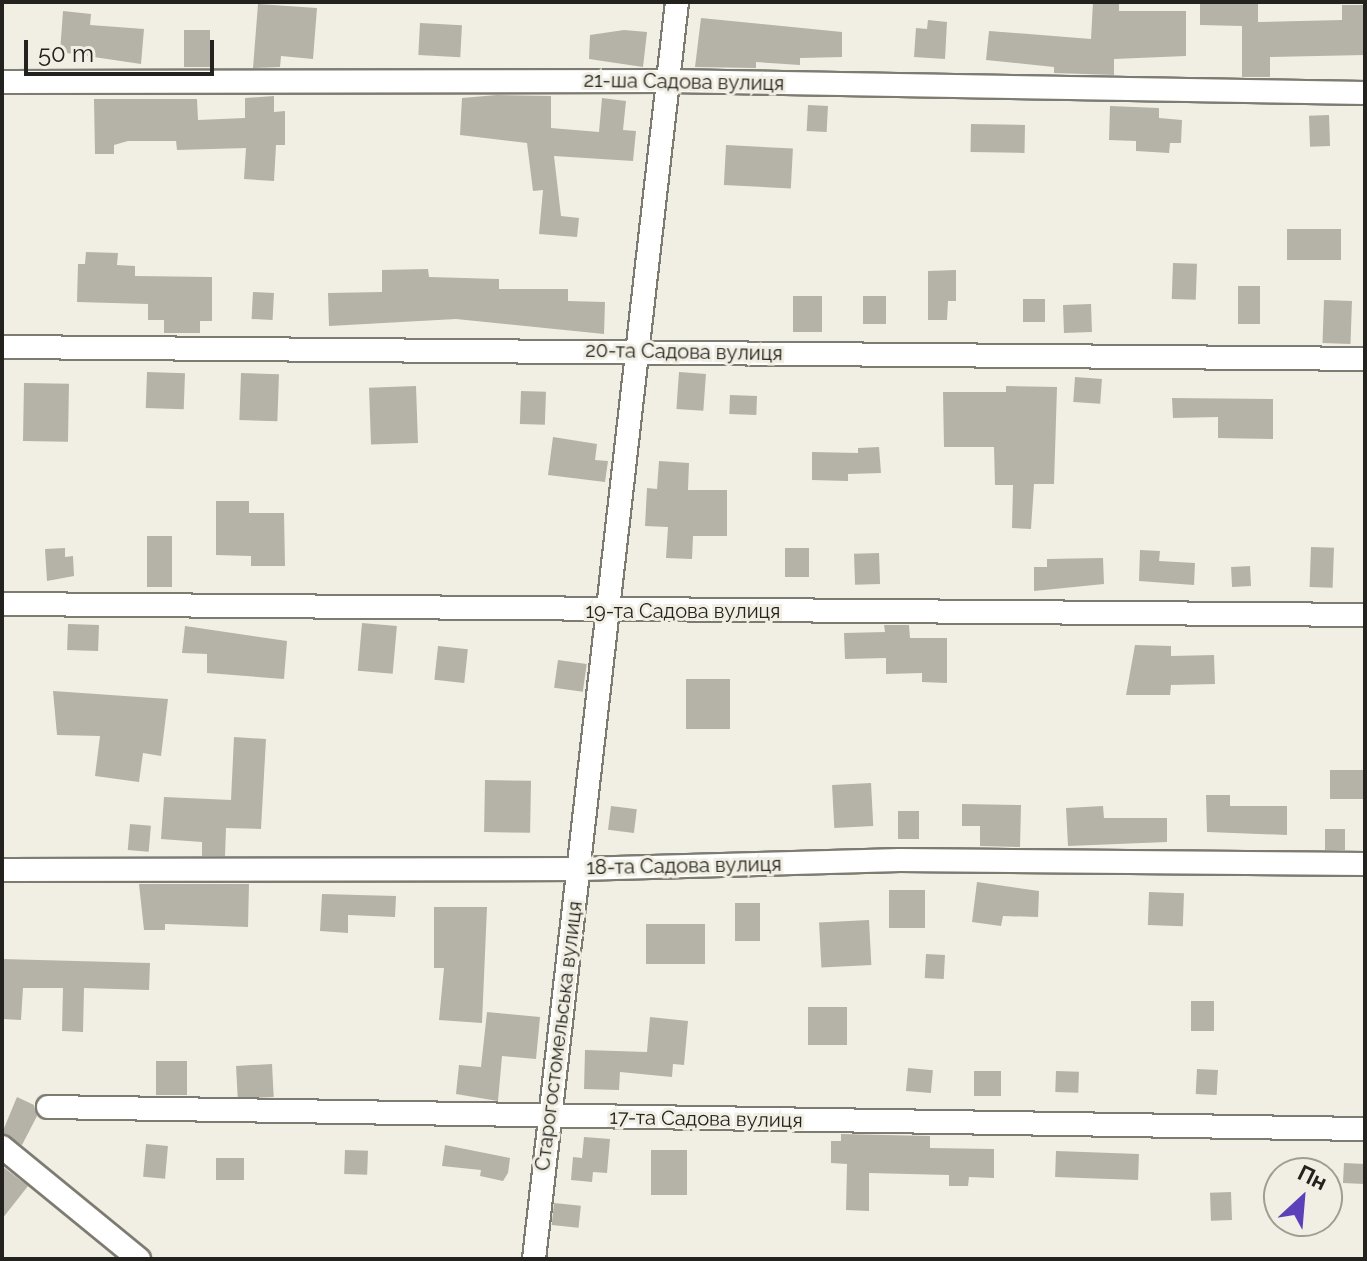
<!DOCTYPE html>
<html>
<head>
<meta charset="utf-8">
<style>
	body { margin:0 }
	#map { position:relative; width:1367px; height:1261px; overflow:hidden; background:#f1efe3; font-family:Raleway,sans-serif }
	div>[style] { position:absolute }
	.building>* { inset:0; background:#b5b2a7; transform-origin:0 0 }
	.roads { filter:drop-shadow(2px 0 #7e7c71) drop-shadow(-2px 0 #7e7c71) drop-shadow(0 2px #7e7c71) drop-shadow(0 -2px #7e7c71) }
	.minor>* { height:22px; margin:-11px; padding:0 11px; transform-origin:11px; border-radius:11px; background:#fff }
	span { translate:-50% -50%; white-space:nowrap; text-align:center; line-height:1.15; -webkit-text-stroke:6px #f1efe3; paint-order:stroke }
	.street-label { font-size:20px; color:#23221e }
	.frame { position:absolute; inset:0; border:4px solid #23221e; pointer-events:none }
	.north { position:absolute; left:1263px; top:1157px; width:80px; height:80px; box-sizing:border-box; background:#f1efe3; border:2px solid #9f9d94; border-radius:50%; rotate:26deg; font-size:22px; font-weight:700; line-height:32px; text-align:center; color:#23221e }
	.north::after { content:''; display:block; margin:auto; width:28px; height:36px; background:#5c40b9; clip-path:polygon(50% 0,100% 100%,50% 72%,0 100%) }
	.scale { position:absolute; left:24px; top:40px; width:190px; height:36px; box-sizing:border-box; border:4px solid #23221e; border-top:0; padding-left:10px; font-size:24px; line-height:28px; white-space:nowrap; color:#23221e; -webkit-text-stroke:6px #f1efe3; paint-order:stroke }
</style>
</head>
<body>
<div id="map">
	<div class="building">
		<i style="clip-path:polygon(1093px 2px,1119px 2px,1119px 11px,1186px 11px,1186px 56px,1114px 59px,1114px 75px,1054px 73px,1054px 67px,986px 60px,989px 31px,1091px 39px)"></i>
		<i style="clip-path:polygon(1200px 2px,1258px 2px,1258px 22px,1342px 20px,1342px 5px,1365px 5px,1365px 55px,1270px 57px,1270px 77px,1242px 77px,1242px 26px,1200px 25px)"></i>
		<i style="clip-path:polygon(258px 4px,317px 8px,313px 59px,281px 56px,280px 67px,253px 68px)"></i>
		<i style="clip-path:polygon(63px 11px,91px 14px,90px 25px,144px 29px,141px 64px,60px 52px)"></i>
		<i style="clip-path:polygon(701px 18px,842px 32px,842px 57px,800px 58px,800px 65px,756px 62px,756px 68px,695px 67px)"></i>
		<i style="clip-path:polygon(928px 20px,947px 22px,945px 59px,914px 57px,916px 28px,927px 29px)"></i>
		<i style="left:420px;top:23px;width:42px;height:32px;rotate:3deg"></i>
		<i style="left:184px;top:30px;width:26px;height:37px"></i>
		<i style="clip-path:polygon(624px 30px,647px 32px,643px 67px,589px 59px,590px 35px)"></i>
		<i style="clip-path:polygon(497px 95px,551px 96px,551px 128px,599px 132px,602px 98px,626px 101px,623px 130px,636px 131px,633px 161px,554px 156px,561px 216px,579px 218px,577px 237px,539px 234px,543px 190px,533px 191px,527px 143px,460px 135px,462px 98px)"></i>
		<i style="clip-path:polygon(274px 96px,274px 112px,285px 111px,285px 145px,276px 145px,274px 181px,244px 179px,246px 148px,177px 150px,176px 141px,128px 141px,114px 145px,114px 154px,95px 154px,94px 99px,197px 99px,198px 120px,245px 118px,245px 98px)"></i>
		<i style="left:808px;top:105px;width:20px;height:26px;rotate:3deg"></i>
		<i style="clip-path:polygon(1110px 106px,1159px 108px,1159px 118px,1182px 120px,1181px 143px,1170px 143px,1169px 153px,1136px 151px,1136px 141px,1109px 140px)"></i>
		<i style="left:1329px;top:115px;width:31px;height:20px;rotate:88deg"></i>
		<i style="left:971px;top:124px;width:54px;height:28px;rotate:1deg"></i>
		<i style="left:726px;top:145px;width:67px;height:40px;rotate:3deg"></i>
		<i style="left:1287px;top:229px;width:54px;height:31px"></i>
		<i style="clip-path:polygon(86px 252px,118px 253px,117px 265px,135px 266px,135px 276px,212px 277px,212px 321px,200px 321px,200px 333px,164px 333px,164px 320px,148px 320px,148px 304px,77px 302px,78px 264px,85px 264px)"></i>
		<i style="left:1173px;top:263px;width:24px;height:36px;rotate:2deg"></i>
		<i style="clip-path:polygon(428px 269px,429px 277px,499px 279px,499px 289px,568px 289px,568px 301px,605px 302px,604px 334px,456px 319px,329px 326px,328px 293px,382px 292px,382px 270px)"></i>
		<i style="clip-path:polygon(956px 270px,956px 301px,948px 301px,947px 320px,928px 320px,928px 271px)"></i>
		<i style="left:1238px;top:286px;width:22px;height:38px"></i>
		<i style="left:253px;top:292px;width:21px;height:27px;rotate:3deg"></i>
		<i style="left:793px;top:296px;width:29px;height:36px"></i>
		<i style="left:863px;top:296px;width:23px;height:28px"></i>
		<i style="left:1023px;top:299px;width:22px;height:23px"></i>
		<i style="left:1324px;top:300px;width:28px;height:43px;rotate:2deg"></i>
		<i style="left:1091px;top:304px;width:28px;height:28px;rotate:88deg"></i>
		<i style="left:147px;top:372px;width:38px;height:36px;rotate:2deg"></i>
		<i style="left:679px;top:372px;width:27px;height:37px;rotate:4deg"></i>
		<i style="left:241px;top:373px;width:38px;height:47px;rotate:2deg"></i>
		<i style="left:1075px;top:377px;width:27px;height:25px;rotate:4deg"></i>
		<i style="left:24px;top:383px;width:45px;height:58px;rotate:1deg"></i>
		<i style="left:416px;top:386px;width:57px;height:47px;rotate:88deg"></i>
		<i style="clip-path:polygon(1006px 386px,1057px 387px,1054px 484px,1034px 484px,1031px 529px,1012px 528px,1013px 485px,995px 485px,994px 447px,944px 447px,943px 392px,1006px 392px)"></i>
		<i style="left:521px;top:391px;width:25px;height:33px;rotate:2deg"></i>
		<i style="left:730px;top:395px;width:27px;height:19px;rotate:2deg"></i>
		<i style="clip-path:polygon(1172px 398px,1273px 399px,1273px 439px,1218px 438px,1218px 417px,1173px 418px)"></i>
		<i style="clip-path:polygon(553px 437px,597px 444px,595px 460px,608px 461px,605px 482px,548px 475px)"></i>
		<i style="clip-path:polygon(879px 447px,881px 473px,848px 474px,848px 481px,812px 480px,812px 452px,858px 453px,858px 448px)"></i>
		<i style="clip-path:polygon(659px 461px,689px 463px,688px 490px,727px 490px,727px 536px,693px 536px,692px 559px,666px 558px,668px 527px,645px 526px,647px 488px,657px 489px)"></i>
		<i style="clip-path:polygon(216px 501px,249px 501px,249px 513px,284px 513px,285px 566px,251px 566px,251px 556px,216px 555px)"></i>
		<i style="left:147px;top:536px;width:25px;height:51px"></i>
		<i style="left:1311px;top:547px;width:23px;height:40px;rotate:2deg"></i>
		<i style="clip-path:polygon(65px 548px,65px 557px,73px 556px,74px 576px,47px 581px,45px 549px)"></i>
		<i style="left:785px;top:548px;width:24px;height:29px"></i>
		<i style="clip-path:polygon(1140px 550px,1160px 551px,1159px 561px,1195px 563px,1194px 585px,1139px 581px)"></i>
		<i style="left:879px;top:553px;width:31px;height:25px;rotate:88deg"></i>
		<i style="clip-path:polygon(1103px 558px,1104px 584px,1034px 591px,1034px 567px,1047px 567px,1047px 559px)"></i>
		<i style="left:1250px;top:566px;width:20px;height:19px;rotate:87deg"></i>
		<i style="left:362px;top:623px;width:35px;height:48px;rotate:5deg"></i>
		<i style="left:68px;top:624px;width:31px;height:26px;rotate:2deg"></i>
		<i style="clip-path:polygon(884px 625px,909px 625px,910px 638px,947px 638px,947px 683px,922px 682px,922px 673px,886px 674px,886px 658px,845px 659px,844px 633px,885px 632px)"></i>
		<i style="clip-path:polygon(185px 626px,287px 641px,284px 679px,207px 673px,207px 654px,182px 653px)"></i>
		<i style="clip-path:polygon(1135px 645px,1171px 646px,1171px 656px,1214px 655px,1215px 684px,1171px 685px,1170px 695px,1126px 695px)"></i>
		<i style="left:438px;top:646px;width:30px;height:34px;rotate:6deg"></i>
		<i style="left:558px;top:660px;width:29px;height:28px;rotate:8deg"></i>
		<i style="left:686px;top:679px;width:44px;height:50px"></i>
		<i style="clip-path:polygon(53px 691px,168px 699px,161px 756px,143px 753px,139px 782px,95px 776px,100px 736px,57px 735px)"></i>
		<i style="clip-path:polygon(234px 737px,266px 739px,261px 829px,226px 828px,225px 856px,202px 856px,202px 842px,161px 839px,164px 797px,231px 800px)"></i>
		<i style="left:1330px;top:770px;width:35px;height:29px"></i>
		<i style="left:485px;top:780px;width:46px;height:52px;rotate:1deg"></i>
		<i style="left:871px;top:783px;width:43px;height:39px;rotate:87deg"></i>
		<i style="clip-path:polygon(1206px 795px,1230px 795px,1230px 806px,1287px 806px,1287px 835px,1207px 832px)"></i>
		<i style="clip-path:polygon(962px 804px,1021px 805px,1020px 847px,980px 846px,980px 826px,962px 826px)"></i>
		<i style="left:611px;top:806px;width:26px;height:24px;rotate:7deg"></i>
		<i style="clip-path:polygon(1103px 806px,1104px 818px,1167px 818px,1167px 842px,1068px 846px,1066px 808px)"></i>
		<i style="left:898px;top:811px;width:21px;height:28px"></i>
		<i style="left:130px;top:824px;width:21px;height:26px;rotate:5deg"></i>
		<i style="left:1325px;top:829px;width:20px;height:21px"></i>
		<i style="clip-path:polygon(977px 882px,1039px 891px,1038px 917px,1003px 916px,1001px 926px,972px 922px)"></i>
		<i style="clip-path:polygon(139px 884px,249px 884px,248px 927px,165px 924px,165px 930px,144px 930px)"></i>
		<i style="left:889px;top:890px;width:36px;height:38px"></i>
		<i style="left:1149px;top:892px;width:35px;height:33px;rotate:2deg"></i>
		<i style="clip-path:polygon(322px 894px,396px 896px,395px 917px,348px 915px,348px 933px,320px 931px)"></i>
		<i style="left:735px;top:903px;width:25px;height:38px"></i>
		<i style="clip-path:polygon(434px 907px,487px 907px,482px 1023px,439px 1020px,444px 968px,434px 968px)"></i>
		<i style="left:869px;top:920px;width:45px;height:50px;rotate:87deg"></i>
		<i style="left:646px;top:924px;width:59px;height:40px"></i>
		<i style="left:926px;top:954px;width:19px;height:24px;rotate:3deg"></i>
		<i style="clip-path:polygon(2px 959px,150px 963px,149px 990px,84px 988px,83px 1032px,62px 1031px,63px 988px,23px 988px,21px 1020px,2px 1019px)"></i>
		<i style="left:1191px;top:1001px;width:23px;height:30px"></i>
		<i style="left:808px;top:1007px;width:39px;height:38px"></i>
		<i style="clip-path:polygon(487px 1012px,540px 1017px,536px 1059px,502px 1056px,498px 1101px,456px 1094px,459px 1065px,481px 1067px)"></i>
		<i style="clip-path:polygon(650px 1017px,688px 1021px,684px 1065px,673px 1064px,672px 1077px,620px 1072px,619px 1090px,584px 1089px,585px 1050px,647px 1052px)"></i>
		<i style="left:156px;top:1061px;width:31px;height:34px"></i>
		<i style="left:272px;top:1064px;width:33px;height:36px;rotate:87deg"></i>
		<i style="left:908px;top:1068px;width:25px;height:23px;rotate:5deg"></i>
		<i style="left:1197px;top:1069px;width:21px;height:25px;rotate:3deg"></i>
		<i style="left:974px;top:1071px;width:27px;height:25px"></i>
		<i style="left:1056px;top:1071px;width:23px;height:21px;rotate:2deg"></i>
		<i style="clip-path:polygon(17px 1097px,34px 1105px,37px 1116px,22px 1145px,2px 1133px)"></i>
		<i style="clip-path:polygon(841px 1134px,930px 1136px,930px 1148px,994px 1149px,994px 1178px,969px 1177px,968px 1186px,949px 1186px,949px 1175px,869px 1173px,869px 1211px,846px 1210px,847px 1164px,831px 1163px,831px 1141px,841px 1141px)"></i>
		<i style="clip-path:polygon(584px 1137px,610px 1139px,607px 1173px,593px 1172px,592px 1182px,571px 1180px,573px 1157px,582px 1158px)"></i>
		<i style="left:146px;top:1144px;width:22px;height:33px;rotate:5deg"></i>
		<i style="clip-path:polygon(445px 1145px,510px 1158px,508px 1173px,503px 1181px,480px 1176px,481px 1170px,442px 1166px)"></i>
		<i style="left:345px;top:1150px;width:23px;height:24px;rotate:2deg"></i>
		<i style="left:651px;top:1150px;width:36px;height:45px"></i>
		<i style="left:1056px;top:1151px;width:83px;height:26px;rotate:2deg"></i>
		<i style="left:216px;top:1158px;width:28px;height:22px"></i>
		<i style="left:1344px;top:1163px;width:21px;height:20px;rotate:3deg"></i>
		<i style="clip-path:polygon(2px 1166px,28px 1186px,2px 1219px)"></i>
		<i style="left:1231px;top:1192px;width:28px;height:21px;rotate:88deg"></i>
		<i style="left:554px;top:1203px;width:27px;height:22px;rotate:6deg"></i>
	</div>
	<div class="roads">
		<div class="minor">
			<i style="left:2px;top:82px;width:667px;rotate:-0.09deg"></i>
			<i style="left:669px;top:81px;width:696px;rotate:0.99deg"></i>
			<i style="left:2px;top:347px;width:1363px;rotate:0.5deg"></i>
			<i style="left:2px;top:604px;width:1363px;rotate:0.46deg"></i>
			<i style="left:2px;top:870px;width:578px;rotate:-0.1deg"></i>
			<i style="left:580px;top:869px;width:320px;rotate:-1.6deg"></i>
			<i style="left:900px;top:860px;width:465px;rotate:0.5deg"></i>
			<i style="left:48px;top:1107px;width:1317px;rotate:0.96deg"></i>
			<i style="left:2px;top:1147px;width:177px;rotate:39.3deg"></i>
			<i style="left:534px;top:1259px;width:1265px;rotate:-83.51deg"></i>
		</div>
	</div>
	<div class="street-label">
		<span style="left:684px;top:82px;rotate:1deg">21-ша Садова вулиця</span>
		<span style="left:684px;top:352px;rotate:1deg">20-та Садова вулиця</span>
		<span style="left:683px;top:611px">19-та Садова вулиця</span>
		<span style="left:684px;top:866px;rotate:-1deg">18-та Садова вулиця</span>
		<span style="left:559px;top:1036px;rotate:-83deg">Старогостомельська вулиця</span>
		<span style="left:706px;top:1119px;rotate:1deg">17-та Садова вулиця</span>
	</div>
	<div class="frame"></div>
	<div class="north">Пн</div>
	<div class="scale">50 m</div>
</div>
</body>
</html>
